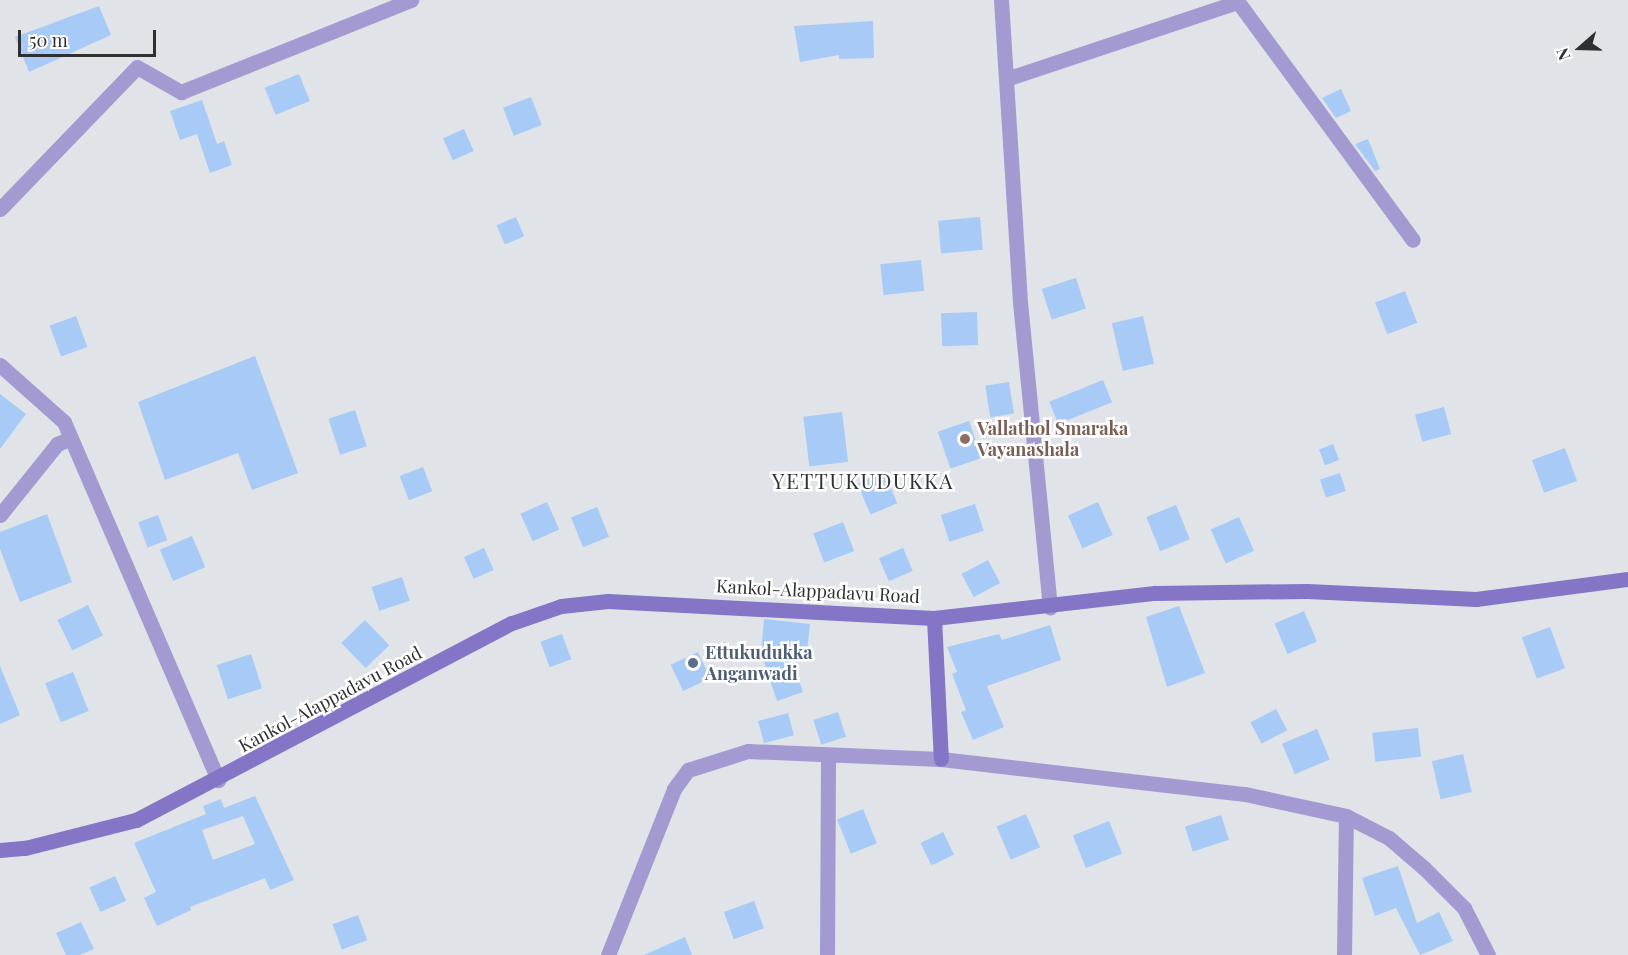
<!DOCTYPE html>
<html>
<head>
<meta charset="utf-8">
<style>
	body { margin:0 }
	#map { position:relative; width:1628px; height:955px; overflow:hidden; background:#e0e3e7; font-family:"Playfair Display",serif }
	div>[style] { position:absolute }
	.building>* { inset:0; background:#a7cbf6; transform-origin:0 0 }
	.minor>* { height:15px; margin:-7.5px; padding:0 7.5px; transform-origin:7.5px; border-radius:7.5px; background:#a29ad1 }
	.tertiary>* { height:15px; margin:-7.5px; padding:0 7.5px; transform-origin:7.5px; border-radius:7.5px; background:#a29ad1 }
	.secondary>* { height:15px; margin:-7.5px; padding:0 7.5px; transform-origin:7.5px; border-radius:7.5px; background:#8475c6 }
	.dots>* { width:16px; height:16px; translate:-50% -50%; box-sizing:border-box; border:3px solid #fff; border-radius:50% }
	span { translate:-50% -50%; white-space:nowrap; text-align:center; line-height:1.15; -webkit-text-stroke:5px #fff; paint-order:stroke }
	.education-label { font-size:18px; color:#785e54; font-weight:700 }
	.left { translate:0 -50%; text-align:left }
	.street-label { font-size:18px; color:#2e3031 }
	.service-label { font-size:18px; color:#4e5e75; font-weight:700 }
	.quarter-label { font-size:21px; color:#2f3134; letter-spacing:1.5px }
	.north { position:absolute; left:1550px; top:18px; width:60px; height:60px; -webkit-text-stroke:4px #fff; paint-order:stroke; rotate:250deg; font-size:16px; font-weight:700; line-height:24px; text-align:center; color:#2e3031 }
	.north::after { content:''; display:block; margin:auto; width:21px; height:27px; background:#2e3031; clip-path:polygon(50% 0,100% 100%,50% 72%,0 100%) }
	.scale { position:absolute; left:18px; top:30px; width:138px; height:27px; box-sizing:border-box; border:3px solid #2e3031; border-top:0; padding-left:8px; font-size:18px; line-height:21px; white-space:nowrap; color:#2e3031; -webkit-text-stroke:4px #fff; paint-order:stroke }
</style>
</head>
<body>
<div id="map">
	<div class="building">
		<i style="clip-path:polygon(99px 6px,111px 35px,29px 72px,15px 37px)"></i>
		<i style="clip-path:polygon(873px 21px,874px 58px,839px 59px,839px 55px,800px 62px,794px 26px)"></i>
		<i style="left:299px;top:74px;width:29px;height:37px;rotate:68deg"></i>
		<i style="clip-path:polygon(1341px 89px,1351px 111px,1336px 118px,1322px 98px)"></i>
		<i style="left:531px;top:97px;width:30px;height:30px;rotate:69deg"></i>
		<i style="clip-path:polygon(202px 100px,217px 144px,224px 141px,232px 165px,210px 173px,197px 134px,180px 140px,170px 111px)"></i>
		<i style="left:464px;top:129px;width:24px;height:23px;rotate:66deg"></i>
		<i style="clip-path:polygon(1368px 139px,1380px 169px,1375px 171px,1355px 144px)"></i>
		<i style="left:516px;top:217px;width:21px;height:21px;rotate:67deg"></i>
		<i style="left:980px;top:217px;width:33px;height:42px;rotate:85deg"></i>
		<i style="left:921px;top:260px;width:31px;height:41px;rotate:84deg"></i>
		<i style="left:1076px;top:278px;width:32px;height:36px;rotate:72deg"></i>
		<i style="left:1405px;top:291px;width:34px;height:32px;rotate:69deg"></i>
		<i style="left:977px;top:312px;width:33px;height:36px;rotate:88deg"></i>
		<i style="left:76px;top:316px;width:33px;height:28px;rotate:70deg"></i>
		<i style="left:1143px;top:316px;width:49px;height:32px;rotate:77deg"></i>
		<i style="clip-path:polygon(255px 356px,298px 473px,252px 490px,238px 453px,165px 480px,138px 402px)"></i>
		<i style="left:1103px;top:380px;width:24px;height:58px;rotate:68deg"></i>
		<i style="left:1009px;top:382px;width:32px;height:24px;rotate:81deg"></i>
		<i style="clip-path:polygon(0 394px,26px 414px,0 449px)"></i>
		<i style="left:1444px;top:407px;width:28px;height:30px;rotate:75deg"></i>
		<i style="left:355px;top:410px;width:38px;height:28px;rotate:72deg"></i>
		<i style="left:842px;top:412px;width:50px;height:39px;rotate:83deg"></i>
		<i style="left:969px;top:421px;width:39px;height:33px;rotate:71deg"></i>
		<i style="left:1333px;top:444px;width:17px;height:15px;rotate:69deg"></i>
		<i style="left:1565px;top:448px;width:35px;height:35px;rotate:70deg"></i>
		<i style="left:423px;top:467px;width:26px;height:25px;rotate:69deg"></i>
		<i style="left:884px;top:472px;width:34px;height:29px;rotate:67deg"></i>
		<i style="left:1340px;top:473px;width:19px;height:21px;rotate:72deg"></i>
		<i style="left:547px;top:502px;width:30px;height:29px;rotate:66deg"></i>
		<i style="left:1098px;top:502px;width:36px;height:33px;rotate:66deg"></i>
		<i style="left:975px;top:504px;width:28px;height:36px;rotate:72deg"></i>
		<i style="left:1176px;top:505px;width:37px;height:32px;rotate:68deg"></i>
		<i style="left:597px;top:507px;width:32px;height:28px;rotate:68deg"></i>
		<i style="clip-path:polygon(47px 514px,72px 582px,20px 602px,0 549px,0 532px)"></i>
		<i style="left:158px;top:515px;width:27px;height:21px;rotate:70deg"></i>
		<i style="left:1239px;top:517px;width:37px;height:31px;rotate:66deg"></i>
		<i style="left:843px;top:522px;width:31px;height:32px;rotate:69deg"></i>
		<i style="left:192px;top:536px;width:34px;height:35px;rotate:67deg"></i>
		<i style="left:484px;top:548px;width:24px;height:22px;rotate:66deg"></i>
		<i style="left:903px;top:548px;width:25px;height:26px;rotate:67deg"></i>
		<i style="left:988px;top:560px;width:26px;height:30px;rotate:62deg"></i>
		<i style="left:402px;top:577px;width:25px;height:32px;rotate:72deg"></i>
		<i style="left:88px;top:605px;width:34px;height:34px;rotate:64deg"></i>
		<i style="clip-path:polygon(1179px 606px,1205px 673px,1167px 687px,1146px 617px)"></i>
		<i style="left:1304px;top:611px;width:33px;height:32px;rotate:67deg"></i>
		<i style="clip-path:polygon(764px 619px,810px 624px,807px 651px,788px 649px,803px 692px,777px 701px,761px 653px)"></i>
		<i style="left:365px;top:620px;width:35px;height:33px;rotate:46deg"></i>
		<i style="clip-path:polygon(1050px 625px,1061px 660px,987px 686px,1004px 727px,973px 740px,961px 712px,966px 710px,952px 674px,957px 672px,947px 647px,999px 634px,1002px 640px)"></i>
		<i style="left:1550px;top:627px;width:44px;height:30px;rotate:70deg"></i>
		<i style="left:562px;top:634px;width:27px;height:23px;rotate:70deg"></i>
		<i style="left:698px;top:652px;width:29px;height:30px;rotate:65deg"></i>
		<i style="left:251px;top:654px;width:36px;height:36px;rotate:72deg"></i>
		<i style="clip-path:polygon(0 666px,20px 715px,0 724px)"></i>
		<i style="left:73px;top:672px;width:42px;height:30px;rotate:68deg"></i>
		<i style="left:1276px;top:709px;width:24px;height:29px;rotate:62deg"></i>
		<i style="left:838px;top:712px;width:26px;height:26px;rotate:72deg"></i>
		<i style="left:788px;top:713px;width:23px;height:31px;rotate:75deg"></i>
		<i style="left:1418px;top:728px;width:29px;height:46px;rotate:84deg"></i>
		<i style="left:1317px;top:729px;width:33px;height:38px;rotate:67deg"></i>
		<i style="left:1463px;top:754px;width:39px;height:32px;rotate:77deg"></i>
		<i style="clip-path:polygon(evenodd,255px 796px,294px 880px,270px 890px,265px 878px,190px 907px,191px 910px,157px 926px,144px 898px,156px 892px,134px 843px,206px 814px,203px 806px,221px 799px,224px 808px,255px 796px,243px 816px,255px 844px,213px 860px,202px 830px,243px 816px)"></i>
		<i style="left:863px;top:809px;width:37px;height:28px;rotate:68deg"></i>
		<i style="left:1026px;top:814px;width:36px;height:32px;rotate:67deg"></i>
		<i style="left:1221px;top:815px;width:26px;height:38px;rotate:72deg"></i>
		<i style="left:1109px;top:821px;width:35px;height:39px;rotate:68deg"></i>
		<i style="left:943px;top:832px;width:25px;height:25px;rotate:64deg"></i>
		<i style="clip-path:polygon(1398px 866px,1417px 923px,1439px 912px,1453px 941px,1420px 955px,1396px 908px,1375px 916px,1362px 878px)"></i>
		<i style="left:115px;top:876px;width:27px;height:28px;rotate:66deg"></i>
		<i style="left:754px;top:901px;width:29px;height:32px;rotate:70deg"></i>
		<i style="left:358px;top:915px;width:27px;height:27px;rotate:70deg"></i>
		<i style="clip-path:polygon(81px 922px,94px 949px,80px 955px,66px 955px,56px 933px)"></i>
		<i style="clip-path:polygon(685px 937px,692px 955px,644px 955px)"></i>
	</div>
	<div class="minor">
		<i style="left:1006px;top:79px;width:244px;rotate:-18.4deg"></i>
		<i style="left:1238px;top:2px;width:295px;rotate:53.7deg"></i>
		<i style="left:0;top:209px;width:197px;rotate:-46deg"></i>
		<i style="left:137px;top:67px;width:51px;rotate:29.6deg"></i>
		<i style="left:181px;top:92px;width:248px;rotate:-21.8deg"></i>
		<i style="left:0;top:365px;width:86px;rotate:41.7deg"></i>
		<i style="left:64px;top:422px;width:390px;rotate:66.7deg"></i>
		<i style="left:0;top:515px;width:91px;rotate:-51.2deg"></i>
		<i style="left:57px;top:444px;width:15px;rotate:-23deg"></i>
		<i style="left:827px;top:955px;width:200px;rotate:-89.7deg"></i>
		<i style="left:1344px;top:955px;width:139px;rotate:-89.2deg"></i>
	</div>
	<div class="tertiary">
		<i style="left:1001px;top:0;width:303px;rotate:86.4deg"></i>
		<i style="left:1020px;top:302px;width:307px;rotate:84.4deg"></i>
		<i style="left:608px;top:955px;width:179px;rotate:-68.3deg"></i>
		<i style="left:674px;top:789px;width:24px;rotate:-54deg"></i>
		<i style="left:688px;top:770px;width:63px;rotate:-17.6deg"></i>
		<i style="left:748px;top:751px;width:193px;rotate:2.4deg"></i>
		<i style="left:941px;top:759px;width:306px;rotate:6.6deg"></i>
		<i style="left:1245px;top:794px;width:103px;rotate:12.3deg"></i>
		<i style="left:1346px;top:816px;width:48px;rotate:27.1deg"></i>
		<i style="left:1389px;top:838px;width:46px;rotate:40.6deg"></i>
		<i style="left:1424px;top:868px;width:57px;rotate:45deg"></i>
		<i style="left:1464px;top:908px;width:53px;rotate:62.9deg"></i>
	</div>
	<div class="secondary">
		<i style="left:934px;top:618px;width:141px;rotate:87.2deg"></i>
		<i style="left:0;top:850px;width:25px;rotate:-5deg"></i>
		<i style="left:25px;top:848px;width:114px;rotate:-14.2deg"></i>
		<i style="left:136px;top:820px;width:424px;rotate:-27.7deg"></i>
		<i style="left:512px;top:623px;width:52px;rotate:-19.1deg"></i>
		<i style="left:561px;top:606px;width:47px;rotate:-6.1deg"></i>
		<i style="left:608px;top:601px;width:326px;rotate:3deg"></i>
		<i style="left:934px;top:618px;width:222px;rotate:-6.5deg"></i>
		<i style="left:1155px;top:593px;width:152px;rotate:-0.8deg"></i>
		<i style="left:1307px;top:591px;width:169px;rotate:2.7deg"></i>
		<i style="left:1476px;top:599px;width:153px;rotate:-7.5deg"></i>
	</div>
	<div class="dots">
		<i style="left:965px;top:439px;background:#8d6e63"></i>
		<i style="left:693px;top:663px;background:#5c6f8a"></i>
	</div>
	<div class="education-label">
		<span class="left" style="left:977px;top:439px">Vallathol Smaraka<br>Vayanashala</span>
	</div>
	<div class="street-label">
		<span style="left:818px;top:591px;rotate:3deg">Kankol-Alappadavu Road</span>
		<span style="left:330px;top:699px;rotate:-28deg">Kankol-Alappadavu Road</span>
	</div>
	<div class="service-label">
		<span class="left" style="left:705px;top:663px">Ettukudukka<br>Anganwadi</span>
	</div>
	<div class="quarter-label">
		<span style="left:863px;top:480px">YETTUKUDUKKA</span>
	</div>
	<div class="north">N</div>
	<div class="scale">50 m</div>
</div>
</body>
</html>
